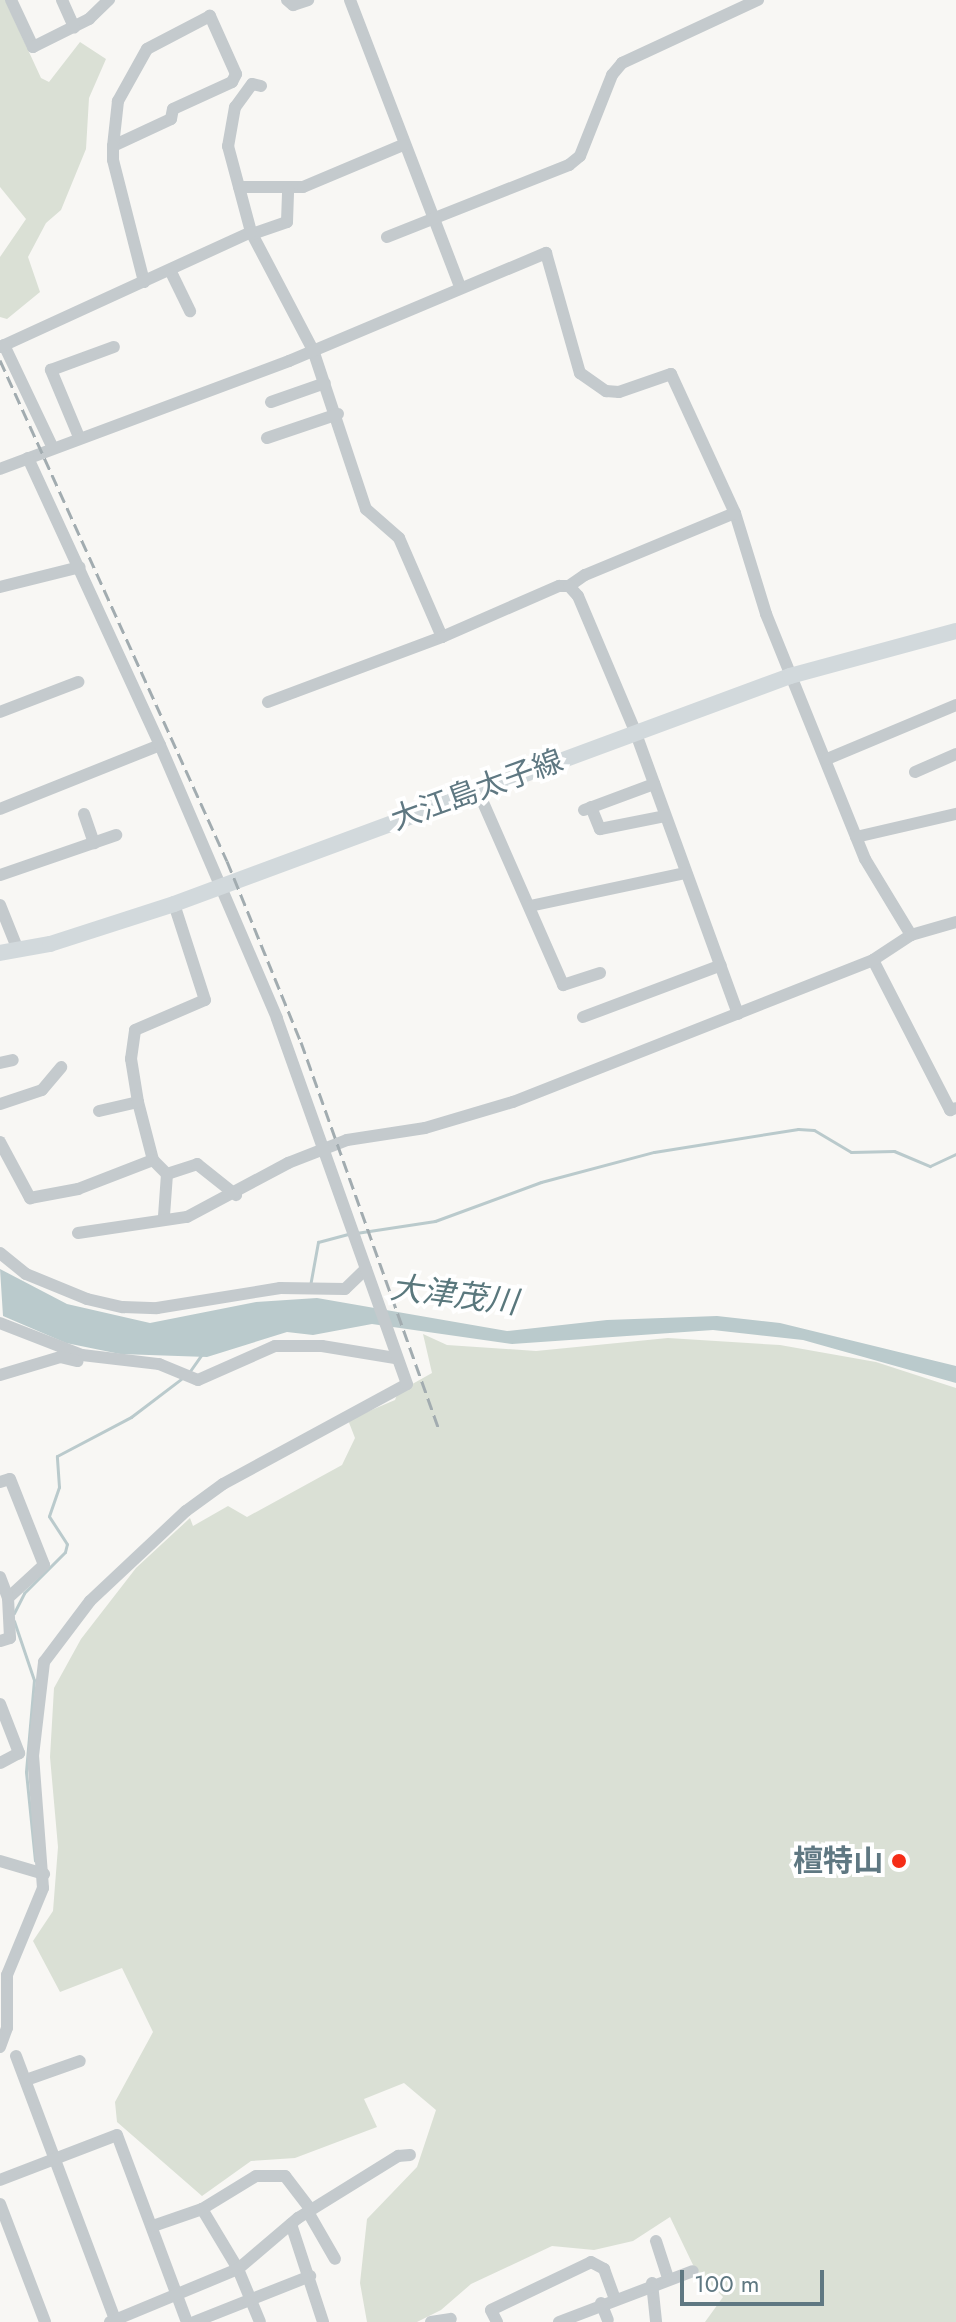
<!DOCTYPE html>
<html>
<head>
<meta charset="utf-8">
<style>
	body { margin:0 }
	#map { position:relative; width:956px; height:2322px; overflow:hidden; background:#f8f7f4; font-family:Jost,"Noto Sans JP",sans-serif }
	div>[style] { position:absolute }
	.green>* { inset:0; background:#dae0d5 }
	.water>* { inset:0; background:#bacacc }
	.stream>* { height:3px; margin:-1.5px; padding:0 1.5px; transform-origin:1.5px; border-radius:1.5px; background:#bacacc }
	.minor>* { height:12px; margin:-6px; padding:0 6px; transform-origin:6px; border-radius:6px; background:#c4cacd }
	.major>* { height:16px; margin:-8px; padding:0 8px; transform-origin:8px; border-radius:8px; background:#d2d9dc }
	.rail>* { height:3px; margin-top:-1.5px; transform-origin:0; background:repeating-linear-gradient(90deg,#a2acb0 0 12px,transparent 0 18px) }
	.dots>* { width:22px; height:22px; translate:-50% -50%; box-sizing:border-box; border:4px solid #fff; border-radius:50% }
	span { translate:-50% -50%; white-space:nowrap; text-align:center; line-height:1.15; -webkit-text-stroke:8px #fff; paint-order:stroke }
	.street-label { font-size:30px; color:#5f7882 }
	.poi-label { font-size:30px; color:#5f7882; font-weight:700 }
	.right { translate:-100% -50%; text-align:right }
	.water-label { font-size:32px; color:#5a787d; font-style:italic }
	.scale { position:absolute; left:680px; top:2270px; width:144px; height:36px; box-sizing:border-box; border:4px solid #5f7882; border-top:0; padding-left:10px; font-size:24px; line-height:28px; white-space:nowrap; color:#5f7882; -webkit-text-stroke:6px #fff; paint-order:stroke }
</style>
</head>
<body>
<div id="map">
	<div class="green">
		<i style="clip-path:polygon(0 0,5px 0,41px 78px,49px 82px,80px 42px,106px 59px,89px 98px,86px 149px,61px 210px,46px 223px,28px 257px,40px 292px,7px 319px,0 317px,0 257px,26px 219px,0 187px)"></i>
		<i style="clip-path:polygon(423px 1334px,447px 1345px,536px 1351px,668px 1338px,780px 1345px,876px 1362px,956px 1388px,956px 2322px,705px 2322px,723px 2297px,694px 2267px,670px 2217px,633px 2241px,594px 2250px,552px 2246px,471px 2284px,441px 2310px,417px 2322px,367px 2322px,360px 2283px,367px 2219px,417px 2167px,436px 2110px,404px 2083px,364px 2099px,377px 2127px,295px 2158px,251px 2161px,202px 2196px,117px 2122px,115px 2102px,153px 2032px,122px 1968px,60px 1992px,33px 1941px,53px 1911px,58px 1847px,50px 1757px,54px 1688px,81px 1639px,136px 1568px,190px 1518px,193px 1526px,228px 1506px,247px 1517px,342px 1465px,355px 1438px,348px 1420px,395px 1400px,398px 1392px,432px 1373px)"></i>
	</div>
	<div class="water">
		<i style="clip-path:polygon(0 1269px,67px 1304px,150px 1323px,256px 1302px,317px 1298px,507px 1331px,607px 1320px,717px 1316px,780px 1323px,956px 1366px,956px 1383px,803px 1340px,713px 1330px,512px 1344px,372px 1324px,313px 1335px,287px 1332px,207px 1357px,120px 1354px,66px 1343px,3px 1316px)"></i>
	</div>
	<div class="stream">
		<i style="left:356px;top:1233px;width:80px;rotate:-8.6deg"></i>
		<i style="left:435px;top:1221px;width:113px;rotate:-20.2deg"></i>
		<i style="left:541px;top:1182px;width:117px;rotate:-14.9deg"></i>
		<i style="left:654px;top:1152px;width:146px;rotate:-9.1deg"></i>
		<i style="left:798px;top:1129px;width:16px;rotate:4deg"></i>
		<i style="left:814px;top:1130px;width:43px;rotate:30.7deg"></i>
		<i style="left:851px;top:1152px;width:43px;rotate:-1.3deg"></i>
		<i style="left:894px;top:1151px;width:39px;rotate:23deg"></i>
		<i style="left:930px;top:1166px;width:29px;rotate:-25deg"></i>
		<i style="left:310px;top:1286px;width:45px;rotate:-79.7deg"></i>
		<i style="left:318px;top:1242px;width:31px;rotate:-15deg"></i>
		<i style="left:190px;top:1371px;width:21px;rotate:-55deg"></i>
		<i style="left:14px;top:1613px;width:22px;rotate:-63deg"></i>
		<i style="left:24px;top:1593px;width:58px;rotate:-45deg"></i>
		<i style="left:65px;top:1552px;width:8px;rotate:-76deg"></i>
		<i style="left:67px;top:1544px;width:33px;rotate:-123deg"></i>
		<i style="left:49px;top:1516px;width:31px;rotate:-71deg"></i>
		<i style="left:59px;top:1487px;width:31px;rotate:-94deg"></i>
		<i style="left:57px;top:1456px;width:84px;rotate:-27.8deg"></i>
		<i style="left:131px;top:1417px;width:63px;rotate:-37.2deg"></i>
		<i style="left:14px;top:1621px;width:62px;rotate:71.3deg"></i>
		<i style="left:34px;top:1680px;width:92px;rotate:95deg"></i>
		<i style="left:26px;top:1772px;width:89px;rotate:84.2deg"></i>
	</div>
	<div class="minor">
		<i style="left:11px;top:0;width:52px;rotate:64.9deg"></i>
		<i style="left:33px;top:47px;width:63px;rotate:-26.6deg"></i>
		<i style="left:89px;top:19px;width:28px;rotate:-44deg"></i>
		<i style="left:62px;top:0;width:30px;rotate:66deg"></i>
		<i style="left:287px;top:0;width:8px;rotate:40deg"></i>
		<i style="left:293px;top:5px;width:16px;rotate:-18deg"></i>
		<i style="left:350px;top:0;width:307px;rotate:69deg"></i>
		<i style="left:261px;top:86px;width:9px;rotate:-167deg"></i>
		<i style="left:252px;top:84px;width:29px;rotate:126deg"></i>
		<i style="left:235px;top:107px;width:40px;rotate:100deg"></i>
		<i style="left:228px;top:146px;width:89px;rotate:75deg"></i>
		<i style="left:251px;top:232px;width:133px;rotate:62.3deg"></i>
		<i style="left:313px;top:350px;width:168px;rotate:71.6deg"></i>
		<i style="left:366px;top:509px;width:44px;rotate:41.3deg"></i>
		<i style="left:399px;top:538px;width:108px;rotate:66.5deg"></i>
		<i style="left:113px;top:146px;width:64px;rotate:-25deg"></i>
		<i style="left:171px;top:119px;width:10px;rotate:-79deg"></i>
		<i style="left:173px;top:109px;width:65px;rotate:-24.6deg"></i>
		<i style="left:232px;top:82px;width:9px;rotate:-63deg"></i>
		<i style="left:236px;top:74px;width:64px;rotate:-114.1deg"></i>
		<i style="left:210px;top:16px;width:71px;rotate:152.4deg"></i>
		<i style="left:147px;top:49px;width:60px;rotate:119.1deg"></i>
		<i style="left:118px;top:101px;width:45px;rotate:96.3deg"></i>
		<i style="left:113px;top:146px;width:14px;rotate:90deg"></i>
		<i style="left:113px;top:160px;width:126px;rotate:75.7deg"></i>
		<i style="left:239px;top:187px;width:64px"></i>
		<i style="left:303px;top:187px;width:108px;rotate:-22.8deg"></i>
		<i style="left:252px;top:234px;width:37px;rotate:-19deg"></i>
		<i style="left:287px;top:222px;width:33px;rotate:-88deg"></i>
		<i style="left:387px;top:237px;width:196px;rotate:-21.6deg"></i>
		<i style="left:569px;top:165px;width:14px;rotate:-39deg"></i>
		<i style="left:580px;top:156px;width:87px;rotate:-68.4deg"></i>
		<i style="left:612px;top:75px;width:16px;rotate:-50deg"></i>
		<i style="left:622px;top:63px;width:150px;rotate:-24.9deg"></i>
		<i style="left:170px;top:270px;width:46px;rotate:64deg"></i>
		<i style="left:4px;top:345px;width:114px;rotate:64.6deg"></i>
		<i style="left:0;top:347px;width:276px;rotate:-24.6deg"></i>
		<i style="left:271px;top:402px;width:57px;rotate:-19.4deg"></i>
		<i style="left:79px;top:437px;width:73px;rotate:-112.7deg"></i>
		<i style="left:51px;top:370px;width:67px;rotate:-20.1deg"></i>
		<i style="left:267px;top:438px;width:75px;rotate:-18.7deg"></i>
		<i style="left:0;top:469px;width:309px;rotate:-20.5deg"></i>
		<i style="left:289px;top:361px;width:279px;rotate:-22.8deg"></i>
		<i style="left:546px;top:253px;width:125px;rotate:74.2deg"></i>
		<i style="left:580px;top:373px;width:32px;rotate:35deg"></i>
		<i style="left:606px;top:391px;width:13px;rotate:4deg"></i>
		<i style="left:619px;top:392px;width:55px;rotate:-19.1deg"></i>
		<i style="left:671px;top:374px;width:153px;rotate:65.3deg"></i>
		<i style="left:735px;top:513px;width:106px;rotate:72.9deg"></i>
		<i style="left:766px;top:614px;width:264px;rotate:68deg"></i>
		<i style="left:865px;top:859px;width:89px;rotate:58.8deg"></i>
		<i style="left:569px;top:586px;width:19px;rotate:-35deg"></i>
		<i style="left:585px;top:575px;width:162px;rotate:-22.5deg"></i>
		<i style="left:0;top:587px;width:82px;rotate:-14deg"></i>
		<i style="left:268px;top:702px;width:186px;rotate:-20.5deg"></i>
		<i style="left:442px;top:637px;width:128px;rotate:-23.6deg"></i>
		<i style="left:559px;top:586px;width:10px"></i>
		<i style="left:569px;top:586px;width:13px;rotate:48deg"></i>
		<i style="left:578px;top:596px;width:147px;rotate:67.1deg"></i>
		<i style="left:635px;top:731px;width:301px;rotate:70deg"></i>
		<i style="left:0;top:712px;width:84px;rotate:-21deg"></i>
		<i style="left:827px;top:759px;width:140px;rotate:-22.7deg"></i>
		<i style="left:915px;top:772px;width:45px;rotate:-23.7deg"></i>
		<i style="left:478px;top:791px;width:212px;rotate:66.3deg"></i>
		<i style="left:563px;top:985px;width:39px;rotate:-18deg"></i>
		<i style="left:591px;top:807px;width:24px;rotate:68deg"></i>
		<i style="left:600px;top:829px;width:66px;rotate:-11.3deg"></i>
		<i style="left:0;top:809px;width:172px;rotate:-21.8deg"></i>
		<i style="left:584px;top:810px;width:75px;rotate:-20.4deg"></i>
		<i style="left:84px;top:814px;width:31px;rotate:71deg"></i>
		<i style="left:856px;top:837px;width:103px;rotate:-13deg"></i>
		<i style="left:0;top:875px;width:123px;rotate:-19deg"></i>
		<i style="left:0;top:905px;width:48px;rotate:68.2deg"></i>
		<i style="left:530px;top:906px;width:158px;rotate:-12deg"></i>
		<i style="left:873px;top:960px;width:169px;rotate:62.8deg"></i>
		<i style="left:950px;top:1110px;width:6px;rotate:-18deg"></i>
		<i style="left:583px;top:1017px;width:147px;rotate:-20.6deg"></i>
		<i style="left:0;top:1063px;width:13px;rotate:-13deg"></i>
		<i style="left:138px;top:1102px;width:60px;rotate:75.5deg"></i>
		<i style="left:153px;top:1160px;width:20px;rotate:45deg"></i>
		<i style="left:167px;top:1174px;width:42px;rotate:94.1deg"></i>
		<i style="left:0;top:1104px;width:44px;rotate:-18.4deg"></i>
		<i style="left:42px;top:1090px;width:30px;rotate:-50deg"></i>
		<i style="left:99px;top:1111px;width:40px;rotate:-13deg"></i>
		<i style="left:138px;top:1102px;width:44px;rotate:-99.2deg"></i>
		<i style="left:131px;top:1059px;width:29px;rotate:-82deg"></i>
		<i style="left:135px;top:1030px;width:76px;rotate:-23.2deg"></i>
		<i style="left:205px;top:1000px;width:101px;rotate:-107.9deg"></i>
		<i style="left:0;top:1142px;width:64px;rotate:61.8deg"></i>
		<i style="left:30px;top:1198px;width:49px;rotate:-10.6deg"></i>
		<i style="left:78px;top:1189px;width:80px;rotate:-21.1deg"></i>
		<i style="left:167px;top:1174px;width:32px;rotate:-18deg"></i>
		<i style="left:197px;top:1164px;width:50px;rotate:38.5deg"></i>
		<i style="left:78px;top:1233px;width:110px;rotate:-8.4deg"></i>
		<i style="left:187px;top:1217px;width:115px;rotate:-28.1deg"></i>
		<i style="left:288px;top:1163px;width:63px;rotate:-21.3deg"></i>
		<i style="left:347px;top:1140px;width:79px;rotate:-8.7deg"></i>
		<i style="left:425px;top:1128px;width:92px;rotate:-16.5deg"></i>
		<i style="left:513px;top:1102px;width:387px;rotate:-21.5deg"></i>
		<i style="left:873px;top:960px;width:45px;rotate:-33.3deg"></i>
		<i style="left:911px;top:935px;width:47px;rotate:-16.1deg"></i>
		<i style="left:0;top:1253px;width:33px;rotate:39deg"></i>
		<i style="left:26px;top:1274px;width:66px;rotate:22.3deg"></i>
		<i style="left:87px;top:1299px;width:37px;rotate:13deg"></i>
		<i style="left:123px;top:1307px;width:34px;rotate:2deg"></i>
		<i style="left:157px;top:1308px;width:125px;rotate:-9.2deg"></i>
		<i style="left:280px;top:1288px;width:65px;rotate:0.9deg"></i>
		<i style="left:345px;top:1289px;width:29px;rotate:-44deg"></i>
		<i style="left:0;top:1323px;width:88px;rotate:21.3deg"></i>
		<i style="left:82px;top:1355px;width:78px;rotate:6.7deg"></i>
		<i style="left:159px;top:1364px;width:42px;rotate:22.3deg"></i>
		<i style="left:198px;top:1380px;width:84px;rotate:-23.8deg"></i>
		<i style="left:275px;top:1346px;width:47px"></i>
		<i style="left:322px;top:1346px;width:74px;rotate:9.3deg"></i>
		<i style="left:0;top:1375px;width:63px;rotate:-16.7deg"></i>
		<i style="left:60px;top:1357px;width:18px;rotate:13deg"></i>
		<i style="left:0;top:1482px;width:10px;rotate:-17deg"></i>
		<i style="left:10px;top:1479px;width:92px;rotate:68.4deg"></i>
		<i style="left:44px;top:1565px;width:49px;rotate:137.5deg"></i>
		<i style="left:8px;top:1598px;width:40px;rotate:87.1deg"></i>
		<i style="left:10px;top:1638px;width:10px;rotate:163deg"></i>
		<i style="left:0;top:1577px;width:22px;rotate:69deg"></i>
		<i style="left:0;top:1704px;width:53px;rotate:68.8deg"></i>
		<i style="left:19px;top:1753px;width:21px;rotate:152deg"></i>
		<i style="left:0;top:1861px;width:46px;rotate:16.5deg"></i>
		<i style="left:0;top:2047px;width:20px;rotate:-70deg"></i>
		<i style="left:7px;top:2028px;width:53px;rotate:-90deg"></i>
		<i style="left:7px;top:1975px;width:94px;rotate:-67.5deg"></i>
		<i style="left:43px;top:1888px;width:132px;rotate:-94.3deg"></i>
		<i style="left:33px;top:1756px;width:95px;rotate:-83.3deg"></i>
		<i style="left:44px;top:1662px;width:76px;rotate:-53deg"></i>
		<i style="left:90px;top:1601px;width:132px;rotate:-43.2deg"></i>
		<i style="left:186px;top:1511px;width:46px;rotate:-36.1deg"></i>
		<i style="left:223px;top:1484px;width:209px;rotate:-28.5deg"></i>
		<i style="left:407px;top:1384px;width:388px;rotate:-109.6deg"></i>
		<i style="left:277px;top:1018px;width:297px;rotate:-113.2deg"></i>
		<i style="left:160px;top:745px;width:316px;rotate:-114.7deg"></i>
		<i style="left:16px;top:2056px;width:284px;rotate:69.4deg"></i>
		<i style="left:26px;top:2080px;width:57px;rotate:-19.4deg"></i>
		<i style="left:0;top:2180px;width:125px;rotate:-21deg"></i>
		<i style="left:117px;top:2135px;width:200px;rotate:69.5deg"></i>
		<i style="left:0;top:2204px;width:126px;rotate:69.1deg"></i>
		<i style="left:202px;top:2209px;width:63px;rotate:-31.4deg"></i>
		<i style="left:256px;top:2176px;width:29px"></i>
		<i style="left:285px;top:2176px;width:43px;rotate:52.6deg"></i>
		<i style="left:308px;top:2212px;width:54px;rotate:60.1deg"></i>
		<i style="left:291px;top:2224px;width:103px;rotate:71.9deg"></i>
		<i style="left:153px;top:2226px;width:52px;rotate:-19.1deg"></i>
		<i style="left:202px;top:2209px;width:70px;rotate:59deg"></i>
		<i style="left:238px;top:2269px;width:57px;rotate:67.5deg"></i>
		<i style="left:656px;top:2241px;width:39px;rotate:72deg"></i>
		<i style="left:652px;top:2283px;width:39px;rotate:84deg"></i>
		<i style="left:601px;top:2303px;width:18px;rotate:68deg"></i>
		<i style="left:110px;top:2322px;width:139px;rotate:-22.5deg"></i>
		<i style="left:238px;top:2269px;width:79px;rotate:-40.4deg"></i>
		<i style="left:298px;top:2218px;width:118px;rotate:-31.8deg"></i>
		<i style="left:398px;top:2156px;width:12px;rotate:-5deg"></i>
		<i style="left:194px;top:2322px;width:125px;rotate:-21.6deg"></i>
		<i style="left:431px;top:2322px;width:20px;rotate:-9deg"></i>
		<i style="left:497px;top:2322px;width:13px;rotate:-117deg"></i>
		<i style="left:491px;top:2310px;width:111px;rotate:-25.6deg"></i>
		<i style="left:591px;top:2262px;width:15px;rotate:28deg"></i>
		<i style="left:604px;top:2269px;width:30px;rotate:70deg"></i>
		<i style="left:559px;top:2322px;width:143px;rotate:-20.8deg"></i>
	</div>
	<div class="major">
		<i style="left:0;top:953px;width:51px;rotate:-10.2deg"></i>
		<i style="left:50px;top:944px;width:130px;rotate:-17.9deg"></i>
		<i style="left:174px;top:904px;width:657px;rotate:-20.31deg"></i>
		<i style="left:790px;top:676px;width:172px;rotate:-15.2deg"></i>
	</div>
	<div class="rail">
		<i style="left:0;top:360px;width:550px;rotate:65.63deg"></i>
		<i style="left:227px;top:861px;width:196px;rotate:67.8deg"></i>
		<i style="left:301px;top:1042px;width:411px;rotate:70.4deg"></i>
	</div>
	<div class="dots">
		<i style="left:899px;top:1861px;background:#f52d17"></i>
	</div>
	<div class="street-label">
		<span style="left:477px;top:790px;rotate:-20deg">大江島太子線</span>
	</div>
	<div class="poi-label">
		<span class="right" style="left:883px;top:1861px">檀特山</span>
	</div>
	<div class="water-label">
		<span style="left:454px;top:1295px;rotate:7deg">大津茂川</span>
	</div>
	<div class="scale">100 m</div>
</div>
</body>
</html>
